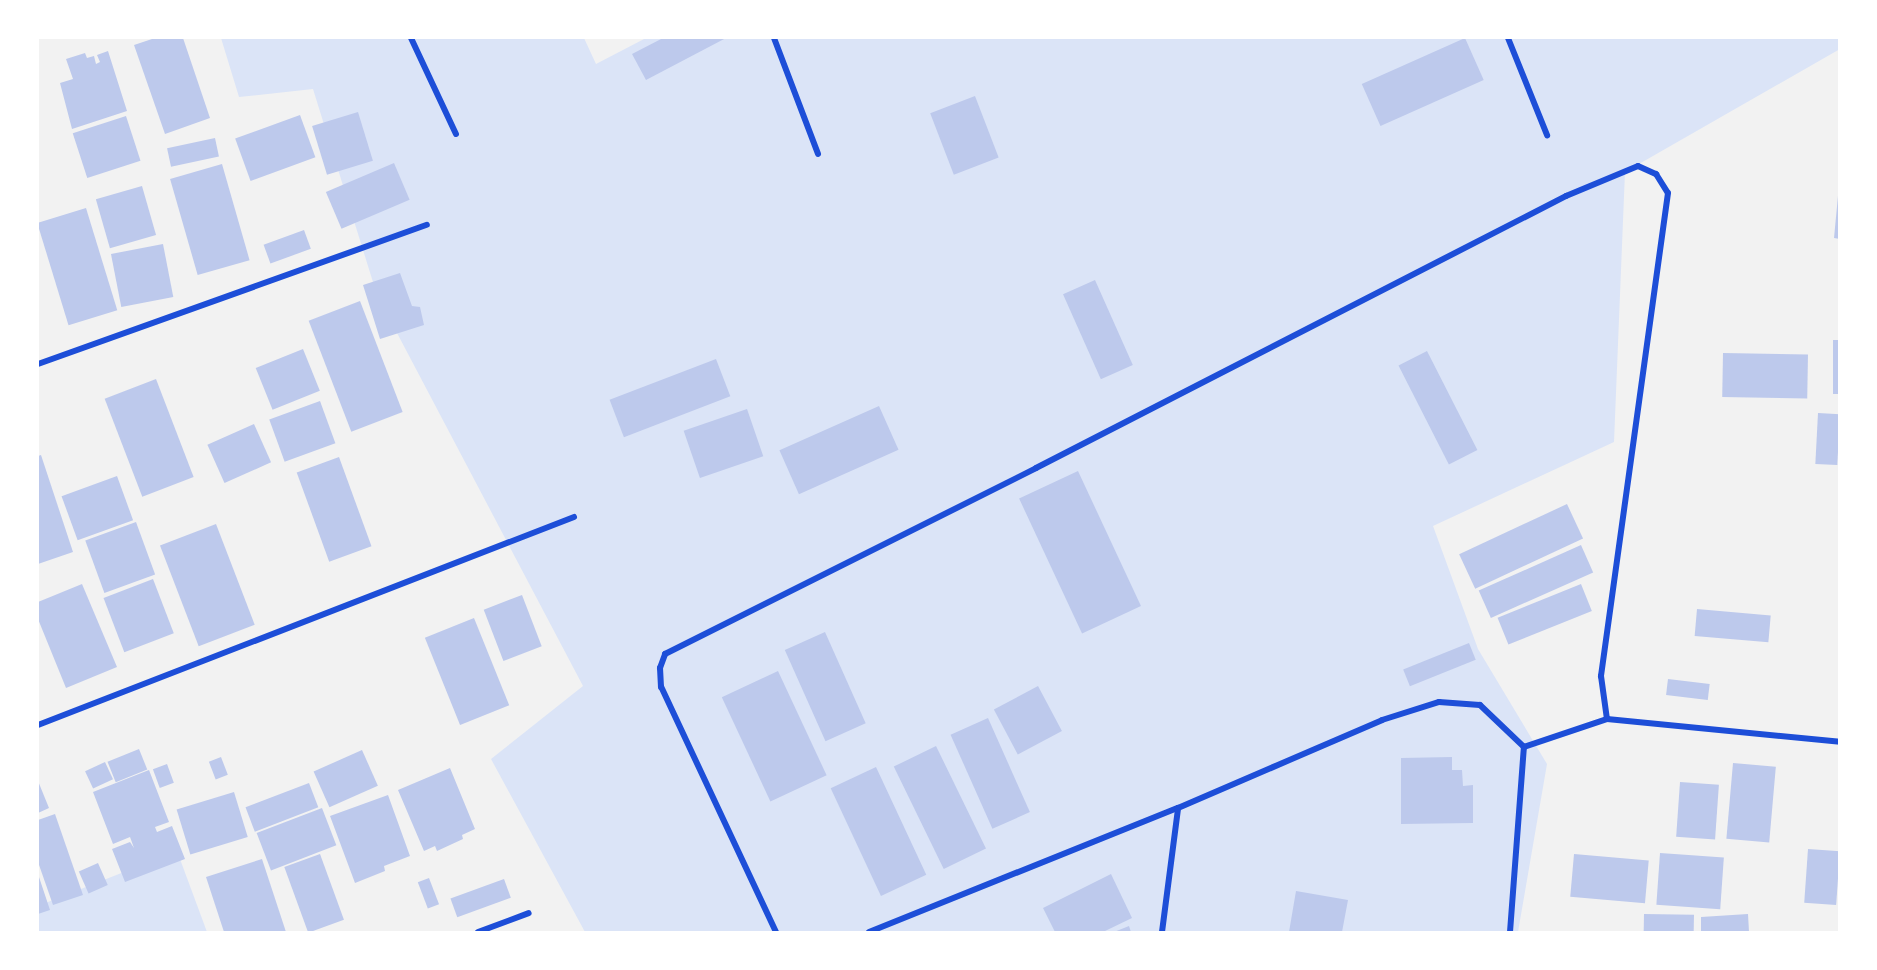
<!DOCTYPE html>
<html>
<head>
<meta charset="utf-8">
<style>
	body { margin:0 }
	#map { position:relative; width:1877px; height:970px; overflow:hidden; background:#f2f2f2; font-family:Rubik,sans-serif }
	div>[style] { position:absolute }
	.green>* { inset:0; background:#dbe4f7 }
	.building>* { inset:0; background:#bdc9ec; transform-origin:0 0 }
	.minor>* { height:6px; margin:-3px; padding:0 3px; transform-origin:3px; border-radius:3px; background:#1d4ed8 }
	span { translate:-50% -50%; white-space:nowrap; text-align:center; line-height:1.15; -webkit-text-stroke:6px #fff; paint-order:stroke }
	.frame { position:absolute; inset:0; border:39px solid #fff; pointer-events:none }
</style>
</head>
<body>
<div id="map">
	<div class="green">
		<i style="clip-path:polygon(221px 38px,584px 38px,596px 64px,646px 38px,1839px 38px,1840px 49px,1625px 172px,1614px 442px,1433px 526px,1478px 649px,1547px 764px,1518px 932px,585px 932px,491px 759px,583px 686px,377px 295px,313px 89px,239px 97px)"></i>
		<i style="clip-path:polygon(177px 851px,207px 932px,38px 932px,38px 906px)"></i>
	</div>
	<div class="building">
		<i style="clip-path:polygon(155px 38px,183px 38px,210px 118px,165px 134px,134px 45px)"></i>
		<i style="clip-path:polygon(663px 38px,726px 38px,646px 80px,632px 54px)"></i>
		<i style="left:1465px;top:38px;width:46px;height:113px;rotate:66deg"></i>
		<i style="clip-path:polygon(108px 51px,127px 111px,72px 129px,60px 83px,73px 79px,66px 59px,85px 53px,87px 58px,94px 56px,96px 64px,100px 62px,97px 55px)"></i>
		<i style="left:975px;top:96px;width:66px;height:48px;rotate:69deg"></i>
		<i style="left:358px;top:112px;width:51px;height:48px;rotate:73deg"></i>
		<i style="left:300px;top:115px;width:45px;height:69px;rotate:70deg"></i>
		<i style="left:126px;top:116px;width:47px;height:56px;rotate:72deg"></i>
		<i style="left:215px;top:138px;width:19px;height:49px;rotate:78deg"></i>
		<i style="left:394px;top:163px;width:40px;height:74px;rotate:67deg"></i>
		<i style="left:222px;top:164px;width:100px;height:54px;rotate:74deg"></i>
		<i style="left:142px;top:186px;width:51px;height:48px;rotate:74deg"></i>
		<i style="clip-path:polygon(1838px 196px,1840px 196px,1840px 239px,1834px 238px)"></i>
		<i style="left:86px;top:208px;width:107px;height:51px;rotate:73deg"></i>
		<i style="left:304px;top:230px;width:20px;height:43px;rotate:70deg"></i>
		<i style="left:163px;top:244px;width:54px;height:53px;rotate:79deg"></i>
		<i style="clip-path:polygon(400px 273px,412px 306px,420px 307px,424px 325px,380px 339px,363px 285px)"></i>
		<i style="left:1095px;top:280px;width:93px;height:35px;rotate:66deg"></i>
		<i style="left:360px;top:301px;width:119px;height:55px;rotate:69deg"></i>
		<i style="left:1833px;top:340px;width:7px;height:54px"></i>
		<i style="left:303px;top:349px;width:45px;height:51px;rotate:68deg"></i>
		<i style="left:1427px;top:351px;width:111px;height:32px;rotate:63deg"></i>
		<i style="left:1723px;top:353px;width:85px;height:44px;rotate:1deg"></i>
		<i style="left:716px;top:359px;width:40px;height:114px;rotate:69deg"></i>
		<i style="left:156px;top:379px;width:105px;height:55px;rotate:69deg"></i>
		<i style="left:320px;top:401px;width:45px;height:54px;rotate:70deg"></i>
		<i style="left:879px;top:406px;width:48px;height:109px;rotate:66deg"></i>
		<i style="left:747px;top:409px;width:50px;height:67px;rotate:71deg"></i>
		<i style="left:1818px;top:413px;width:22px;height:51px;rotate:3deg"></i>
		<i style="left:254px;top:424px;width:42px;height:51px;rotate:66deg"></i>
		<i style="clip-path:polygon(41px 455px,73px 552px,38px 564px,38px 456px)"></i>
		<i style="left:339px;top:457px;width:95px;height:45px;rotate:70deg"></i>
		<i style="left:1078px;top:471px;width:149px;height:65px;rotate:65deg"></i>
		<i style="left:117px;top:476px;width:47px;height:59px;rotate:70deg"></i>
		<i style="left:1567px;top:504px;width:38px;height:119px;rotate:65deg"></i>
		<i style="left:136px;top:522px;width:56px;height:54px;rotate:70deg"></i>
		<i style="left:216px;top:524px;width:108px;height:60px;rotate:69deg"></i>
		<i style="left:1581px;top:545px;width:30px;height:112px;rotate:66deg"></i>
		<i style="left:153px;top:579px;width:58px;height:53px;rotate:69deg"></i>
		<i style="clip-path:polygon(82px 584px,117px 667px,66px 688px,38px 619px,38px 602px)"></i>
		<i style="left:1581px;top:584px;width:29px;height:90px;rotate:68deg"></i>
		<i style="left:522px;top:595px;width:55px;height:41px;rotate:69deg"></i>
		<i style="left:1697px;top:609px;width:74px;height:27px;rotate:5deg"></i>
		<i style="left:474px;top:618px;width:94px;height:53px;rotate:68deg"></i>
		<i style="left:825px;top:632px;width:100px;height:44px;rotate:66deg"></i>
		<i style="left:1469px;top:643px;width:18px;height:71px;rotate:68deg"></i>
		<i style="left:778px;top:671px;width:115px;height:62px;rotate:65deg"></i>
		<i style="left:1668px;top:679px;width:42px;height:16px;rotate:7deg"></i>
		<i style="left:1038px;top:686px;width:51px;height:50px;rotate:62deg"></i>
		<i style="left:988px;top:718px;width:103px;height:41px;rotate:66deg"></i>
		<i style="left:936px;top:746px;width:114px;height:47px;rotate:64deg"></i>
		<i style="left:139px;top:749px;width:22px;height:34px;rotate:68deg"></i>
		<i style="left:362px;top:750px;width:39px;height:53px;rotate:66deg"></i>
		<i style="left:221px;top:757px;width:19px;height:13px;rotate:69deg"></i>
		<i style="clip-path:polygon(1452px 757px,1452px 770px,1462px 770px,1463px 786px,1473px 785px,1473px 823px,1401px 824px,1401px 758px)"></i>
		<i style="left:105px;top:762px;width:19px;height:22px;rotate:65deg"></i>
		<i style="left:1733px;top:763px;width:43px;height:76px;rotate:5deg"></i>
		<i style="left:167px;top:764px;width:20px;height:15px;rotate:70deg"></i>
		<i style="left:876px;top:767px;width:119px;height:50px;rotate:65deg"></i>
		<i style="clip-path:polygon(450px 768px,475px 829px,462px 835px,463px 839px,437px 851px,435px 846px,424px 851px,398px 790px)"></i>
		<i style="clip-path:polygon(149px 770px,169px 822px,155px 827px,157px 832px,172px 826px,185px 859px,125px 882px,112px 849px,130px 842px,134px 848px,130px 837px,113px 844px,93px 792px)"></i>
		<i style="clip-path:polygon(38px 781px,49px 808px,38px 813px)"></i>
		<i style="left:1680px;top:782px;width:39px;height:55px;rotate:4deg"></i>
		<i style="left:309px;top:783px;width:26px;height:68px;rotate:69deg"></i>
		<i style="left:234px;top:792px;width:47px;height:60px;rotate:73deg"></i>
		<i style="clip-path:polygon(388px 795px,410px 856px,384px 866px,385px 871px,355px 883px,330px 816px)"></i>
		<i style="left:322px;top:808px;width:40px;height:70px;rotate:69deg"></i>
		<i style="clip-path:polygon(55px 814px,83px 895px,53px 905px,38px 862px,38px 820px)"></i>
		<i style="left:1808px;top:849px;width:32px;height:54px;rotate:4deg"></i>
		<i style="left:1660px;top:853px;width:64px;height:52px;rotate:4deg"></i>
		<i style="left:320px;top:854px;width:70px;height:38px;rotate:70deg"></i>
		<i style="left:1574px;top:854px;width:75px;height:43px;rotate:5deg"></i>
		<i style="clip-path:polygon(262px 859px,286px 932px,224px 932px,206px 877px)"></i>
		<i style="left:98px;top:863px;width:24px;height:21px;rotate:66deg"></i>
		<i style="clip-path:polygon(38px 874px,50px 910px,38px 914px)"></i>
		<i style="clip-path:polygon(1111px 874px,1132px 918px,1103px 932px,1055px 932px,1043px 908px)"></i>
		<i style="left:429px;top:878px;width:28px;height:12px;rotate:69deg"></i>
		<i style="left:504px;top:879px;width:20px;height:57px;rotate:70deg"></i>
		<i style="clip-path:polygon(1296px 891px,1348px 900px,1342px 932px,1289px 932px)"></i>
		<i style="left:1644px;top:914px;width:50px;height:18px;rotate:1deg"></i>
		<i style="clip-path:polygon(1748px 914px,1749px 932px,1701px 932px,1701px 917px)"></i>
		<i style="clip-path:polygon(1129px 926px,1131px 932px,1114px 932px)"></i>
	</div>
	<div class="minor">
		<i style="left:411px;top:38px;width:106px;rotate:64.9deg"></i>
		<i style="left:774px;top:38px;width:124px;rotate:69.2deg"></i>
		<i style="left:1508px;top:38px;width:105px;rotate:68.1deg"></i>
		<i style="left:38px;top:364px;width:413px;rotate:-19.7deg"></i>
		<i style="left:38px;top:725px;width:575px;rotate:-21.21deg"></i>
		<i style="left:478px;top:932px;width:54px;rotate:-20.4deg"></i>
		<i style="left:776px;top:932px;width:271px;rotate:-115.1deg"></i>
		<i style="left:661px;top:687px;width:19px;rotate:-93deg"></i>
		<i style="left:660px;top:668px;width:15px;rotate:-70deg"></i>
		<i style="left:665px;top:654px;width:415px;rotate:-26.6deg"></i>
		<i style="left:1036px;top:468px;width:596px;rotate:-27.17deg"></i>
		<i style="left:1566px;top:196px;width:78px;rotate:-22.6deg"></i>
		<i style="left:1638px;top:166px;width:20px;rotate:24deg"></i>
		<i style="left:1656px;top:174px;width:22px;rotate:58deg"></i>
		<i style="left:1668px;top:193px;width:488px;rotate:97.9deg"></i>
		<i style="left:1601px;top:676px;width:43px;rotate:82.1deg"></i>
		<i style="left:869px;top:932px;width:333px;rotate:-21.9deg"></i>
		<i style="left:1178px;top:808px;width:222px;rotate:-23.3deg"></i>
		<i style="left:1382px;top:720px;width:60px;rotate:-17.5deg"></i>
		<i style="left:1439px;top:702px;width:41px;rotate:4.2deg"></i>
		<i style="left:1480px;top:705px;width:61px;rotate:43.7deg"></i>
		<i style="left:1524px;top:747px;width:88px;rotate:-18.6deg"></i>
		<i style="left:1607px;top:719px;width:234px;rotate:5.6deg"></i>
		<i style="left:1162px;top:932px;width:125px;rotate:-82.6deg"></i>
		<i style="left:1510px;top:932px;width:186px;rotate:-85.7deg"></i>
	</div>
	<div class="frame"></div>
</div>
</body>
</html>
